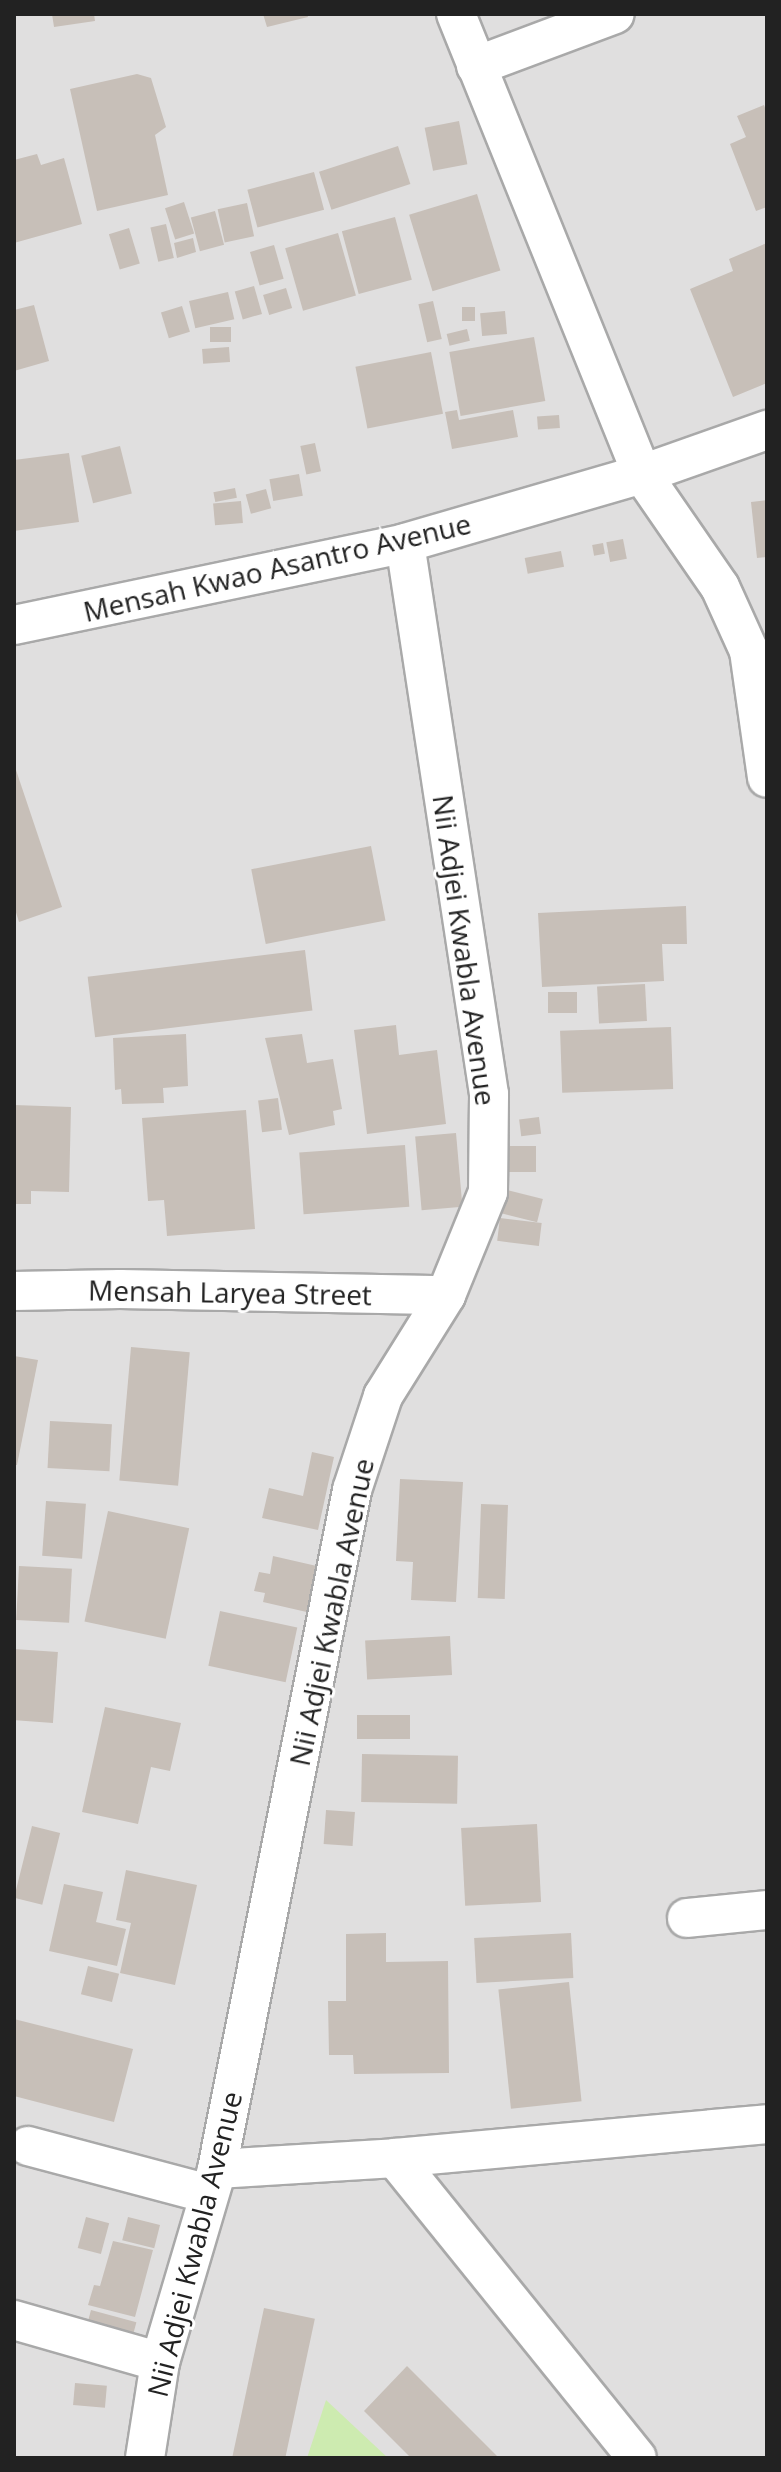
<!DOCTYPE html>
<html>
<head>
<meta charset="utf-8">
<style>
	body { margin:0 }
	#map { position:relative; width:781px; height:2472px; overflow:hidden; background:#f2efe9; font-family:"Open Sans",sans-serif }
	div>[style] { position:absolute }
	.residential>* { inset:0; background:#e0dfdf; transform-origin:0 0 }
	.grass>* { inset:0; background:#cdebb0 }
	.building>* { inset:0; background:#c7bfb8; transform-origin:0 0 }
	.roads { filter:drop-shadow(2px 0 #a9a9a9) drop-shadow(-2px 0 #a9a9a9) drop-shadow(0 2px #a9a9a9) drop-shadow(0 -2px #a9a9a9) }
	.minor>* { height:38px; margin:-19px; padding:0 19px; transform-origin:19px; border-radius:19px; background:#fff }
	span { translate:-50% -50%; white-space:nowrap; text-align:center; line-height:1.15; -webkit-text-stroke:6px #fff; paint-order:stroke }
	.street-label { font-size:28px; color:#222 }
	.frame { position:absolute; inset:0; border:16px solid #222; pointer-events:none }
</style>
</head>
<body>
<div id="map">
	<div class="residential">
		<i style="left:14px;top:14px;width:753px;height:2444px"></i>
	</div>
	<div class="grass">
		<i style="clip-path:polygon(326px 2400px,388px 2458px,307px 2458px)"></i>
	</div>
	<div class="building">
		<i style="clip-path:polygon(52px 14px,94px 14px,95px 21px,54px 27px)"></i>
		<i style="clip-path:polygon(263px 14px,307px 14px,308px 17px,267px 27px)"></i>
		<i style="clip-path:polygon(137px 74px,151px 78px,166px 127px,155px 135px,168px 195px,97px 211px,70px 89px)"></i>
		<i style="clip-path:polygon(764px 105px,767px 113px,767px 207px,756px 211px,730px 144px,746px 137px,737px 116px)"></i>
		<i style="left:459px;top:121px;width:44px;height:35px;rotate:79deg"></i>
		<i style="left:398px;top:146px;width:40px;height:83px;rotate:72deg"></i>
		<i style="clip-path:polygon(37px 154px,41px 165px,64px 158px,82px 224px,14px 243px,14px 160px)"></i>
		<i style="left:314px;top:172px;width:39px;height:69px;rotate:75deg"></i>
		<i style="left:477px;top:194px;width:80px;height:71px;rotate:73deg"></i>
		<i style="left:184px;top:202px;width:33px;height:20px;rotate:72deg"></i>
		<i style="left:247px;top:203px;width:34px;height:30px;rotate:78deg"></i>
		<i style="left:215px;top:211px;width:35px;height:25px;rotate:75deg"></i>
		<i style="left:395px;top:217px;width:65px;height:55px;rotate:75deg"></i>
		<i style="left:166px;top:224px;width:35px;height:16px;rotate:77deg"></i>
		<i style="left:129px;top:228px;width:37px;height:21px;rotate:73deg"></i>
		<i style="left:338px;top:233px;width:65px;height:55px;rotate:74deg"></i>
		<i style="clip-path:polygon(193px 238px,196px 252px,177px 258px,174px 243px)"></i>
		<i style="clip-path:polygon(767px 243px,767px 383px,733px 397px,690px 289px,733px 271px,729px 259px)"></i>
		<i style="left:274px;top:245px;width:35px;height:25px;rotate:74deg"></i>
		<i style="left:254px;top:286px;width:29px;height:20px;rotate:74deg"></i>
		<i style="left:286px;top:288px;width:21px;height:24px;rotate:73deg"></i>
		<i style="left:228px;top:292px;width:28px;height:40px;rotate:77deg"></i>
		<i style="left:433px;top:301px;width:39px;height:15px;rotate:77deg"></i>
		<i style="clip-path:polygon(34px 305px,49px 361px,14px 371px,14px 310px)"></i>
		<i style="left:182px;top:306px;width:27px;height:22px;rotate:73deg"></i>
		<i style="left:462px;top:307px;width:13px;height:14px"></i>
		<i style="left:505px;top:311px;width:23px;height:25px;rotate:85deg"></i>
		<i style="left:210px;top:327px;width:21px;height:15px"></i>
		<i style="left:467px;top:329px;width:12px;height:21px;rotate:76deg"></i>
		<i style="left:534px;top:337px;width:65px;height:86px;rotate:80deg"></i>
		<i style="left:229px;top:347px;width:15px;height:27px;rotate:86deg"></i>
		<i style="left:431px;top:352px;width:63px;height:77px;rotate:79deg"></i>
		<i style="clip-path:polygon(457px 410px,459px 420px,513px 410px,518px 437px,452px 449px,445px 412px)"></i>
		<i style="left:559px;top:415px;width:13px;height:22px;rotate:86deg"></i>
		<i style="left:315px;top:443px;width:29px;height:15px;rotate:78deg"></i>
		<i style="left:120px;top:446px;width:49px;height:40px;rotate:76deg"></i>
		<i style="clip-path:polygon(69px 453px,79px 522px,14px 531px,14px 460px)"></i>
		<i style="left:299px;top:474px;width:22px;height:30px;rotate:80deg"></i>
		<i style="left:235px;top:488px;width:10px;height:22px;rotate:79deg"></i>
		<i style="left:266px;top:489px;width:20px;height:21px;rotate:75deg"></i>
		<i style="clip-path:polygon(767px 500px,767px 557px,757px 558px,751px 502px)"></i>
		<i style="left:241px;top:501px;width:22px;height:28px;rotate:85deg"></i>
		<i style="left:623px;top:539px;width:20px;height:17px;rotate:79deg"></i>
		<i style="left:603px;top:543px;width:11px;height:11px;rotate:80deg"></i>
		<i style="left:561px;top:551px;width:16px;height:37px;rotate:79deg"></i>
		<i style="clip-path:polygon(15px 767px,62px 907px,19px 922px,14px 906px)"></i>
		<i style="left:371px;top:846px;width:76px;height:122px;rotate:79deg"></i>
		<i style="clip-path:polygon(686px 906px,687px 944px,662px 944px,664px 981px,542px 987px,538px 913px)"></i>
		<i style="left:305px;top:950px;width:61px;height:219px;rotate:83deg"></i>
		<i style="left:645px;top:984px;width:37px;height:48px;rotate:87deg"></i>
		<i style="left:577px;top:992px;width:21px;height:29px;rotate:90deg"></i>
		<i style="clip-path:polygon(396px 1025px,399px 1055px,437px 1050px,446px 1124px,367px 1134px,354px 1030px)"></i>
		<i style="left:671px;top:1027px;width:62px;height:111px;rotate:88deg"></i>
		<i style="clip-path:polygon(186px 1034px,188px 1086px,163px 1088px,164px 1103px,122px 1104px,121px 1089px,115px 1090px,113px 1038px)"></i>
		<i style="clip-path:polygon(302px 1034px,307px 1063px,333px 1059px,342px 1109px,333px 1111px,335px 1125px,289px 1135px,265px 1038px)"></i>
		<i style="left:278px;top:1098px;width:32px;height:20px;rotate:83deg"></i>
		<i style="clip-path:polygon(14px 1105px,71px 1107px,69px 1192px,31px 1191px,31px 1204px,14px 1204px)"></i>
		<i style="clip-path:polygon(246px 1110px,255px 1229px,167px 1236px,164px 1200px,148px 1201px,142px 1118px)"></i>
		<i style="left:539px;top:1117px;width:17px;height:20px;rotate:83deg"></i>
		<i style="left:456px;top:1133px;width:74px;height:41px;rotate:85deg"></i>
		<i style="left:405px;top:1145px;width:62px;height:106px;rotate:86deg"></i>
		<i style="left:509px;top:1146px;width:27px;height:26px"></i>
		<i style="left:507px;top:1190px;width:37px;height:24px;rotate:14deg"></i>
		<i style="left:500px;top:1218px;width:42px;height:23px;rotate:7deg"></i>
		<i style="left:131px;top:1347px;width:59px;height:134px;rotate:5deg"></i>
		<i style="clip-path:polygon(14px 1356px,38px 1360px,17px 1465px,14px 1465px)"></i>
		<i style="left:50px;top:1421px;width:62px;height:47px;rotate:3deg"></i>
		<i style="clip-path:polygon(312px 1452px,334px 1457px,318px 1530px,262px 1518px,269px 1488px,303px 1496px)"></i>
		<i style="clip-path:polygon(400px 1479px,463px 1482px,456px 1602px,411px 1600px,413px 1562px,396px 1561px)"></i>
		<i style="left:46px;top:1501px;width:40px;height:55px;rotate:4deg"></i>
		<i style="left:481px;top:1504px;width:27px;height:94px;rotate:2deg"></i>
		<i style="left:108px;top:1511px;width:83px;height:113px;rotate:12deg"></i>
		<i style="clip-path:polygon(273px 1556px,321px 1567px,311px 1613px,263px 1602px,265px 1593px,254px 1591px,259px 1572px,270px 1574px)"></i>
		<i style="left:19px;top:1566px;width:53px;height:54px;rotate:3deg"></i>
		<i style="left:220px;top:1611px;width:79px;height:56px;rotate:12deg"></i>
		<i style="left:450px;top:1636px;width:39px;height:85px;rotate:87deg"></i>
		<i style="left:14px;top:1649px;width:44px;height:71px;rotate:4deg"></i>
		<i style="clip-path:polygon(105px 1707px,181px 1723px,170px 1771px,151px 1767px,138px 1824px,82px 1812px)"></i>
		<i style="left:410px;top:1715px;width:24px;height:53px;rotate:90deg"></i>
		<i style="left:362px;top:1754px;width:96px;height:48px;rotate:1deg"></i>
		<i style="left:326px;top:1810px;width:29px;height:34px;rotate:4deg"></i>
		<i style="left:537px;top:1824px;width:78px;height:76px;rotate:87deg"></i>
		<i style="left:32px;top:1826px;width:29px;height:74px;rotate:14deg"></i>
		<i style="clip-path:polygon(126px 1870px,197px 1885px,175px 1985px,120px 1973px,131px 1923px,116px 1920px)"></i>
		<i style="clip-path:polygon(64px 1884px,103px 1892px,96px 1922px,126px 1929px,117px 1966px,49px 1951px)"></i>
		<i style="clip-path:polygon(386px 1933px,386px 1962px,448px 1961px,449px 2073px,354px 2074px,353px 2055px,329px 2055px,328px 2001px,346px 2001px,346px 1934px)"></i>
		<i style="left:571px;top:1933px;width:45px;height:97px;rotate:87deg"></i>
		<i style="left:88px;top:1966px;width:32px;height:29px;rotate:14deg"></i>
		<i style="left:569px;top:1982px;width:120px;height:71px;rotate:84deg"></i>
		<i style="clip-path:polygon(14px 2019px,133px 2049px,114px 2122px,14px 2096px)"></i>
		<i style="left:86px;top:2217px;width:24px;height:32px;rotate:15deg"></i>
		<i style="left:128px;top:2217px;width:33px;height:24px;rotate:14deg"></i>
		<i style="clip-path:polygon(113px 2241px,153px 2250px,135px 2317px,88px 2305px,94px 2285px,100px 2286px)"></i>
		<i style="left:264px;top:2308px;width:52px;height:154px;rotate:12deg"></i>
		<i style="left:91px;top:2310px;width:47px;height:21px;rotate:15deg"></i>
		<i style="clip-path:polygon(407px 2366px,499px 2458px,411px 2458px,364px 2411px)"></i>
		<i style="left:75px;top:2383px;width:32px;height:22px;rotate:5deg"></i>
	</div>
	<div class="roads">
		<div class="minor">
			<i style="left:456px;top:14px;width:496px;rotate:68deg"></i>
			<i style="left:642px;top:474px;width:137px;rotate:55.4deg"></i>
			<i style="left:720px;top:587px;width:70px;rotate:65.6deg"></i>
			<i style="left:749px;top:651px;width:128px;rotate:81.9deg"></i>
			<i style="left:476px;top:66px;width:148px;rotate:-20.5deg"></i>
			<i style="left:14px;top:625px;width:400px;rotate:-11.8deg"></i>
			<i style="left:405px;top:543px;width:247px;rotate:-16.2deg"></i>
			<i style="left:642px;top:474px;width:133px;rotate:-19.4deg"></i>
			<i style="left:14px;top:1291px;width:106px;rotate:-1.1deg"></i>
			<i style="left:120px;top:1289px;width:326px;rotate:1.1deg"></i>
			<i style="left:687px;top:1918px;width:80px;rotate:-5.7deg"></i>
			<i style="left:28px;top:2146px;width:187px;rotate:14.9deg"></i>
			<i style="left:395px;top:2158px;width:385px;rotate:51.1deg"></i>
			<i style="left:217px;top:2169px;width:178px;rotate:-3.5deg"></i>
			<i style="left:395px;top:2158px;width:374px;rotate:-5.2deg"></i>
			<i style="left:14px;top:2320px;width:152px;rotate:16deg"></i>
			<i style="left:145px;top:2458px;width:97px;rotate:-81.1deg"></i>
			<i style="left:160px;top:2362px;width:201px;rotate:-73.5deg"></i>
			<i style="left:217px;top:2169px;width:692px;rotate:-78.75deg"></i>
			<i style="left:352px;top:1490px;width:99px;rotate:-71.7deg"></i>
			<i style="left:383px;top:1396px;width:119px;rotate:-58deg"></i>
			<i style="left:446px;top:1295px;width:111px;rotate:-67.8deg"></i>
			<i style="left:488px;top:1192px;width:98px;rotate:-89.4deg"></i>
			<i style="left:489px;top:1094px;width:557px;rotate:-98.67deg"></i>
		</div>
	</div>
	<div class="street-label">
		<span style="left:277px;top:567px;rotate:-13deg">Mensah Kwao Asantro Avenue</span>
		<span style="left:465px;top:950px;rotate:82deg">Nii Adjei Kwabla Avenue</span>
		<span style="left:230px;top:1292px;rotate:1deg">Mensah Laryea Street</span>
		<span style="left:331px;top:1612px;rotate:-78deg">Nii Adjei Kwabla Avenue</span>
		<span style="left:194px;top:2244px;rotate:-76deg">Nii Adjei Kwabla Avenue</span>
	</div>
	<div class="frame"></div>
</div>
</body>
</html>
